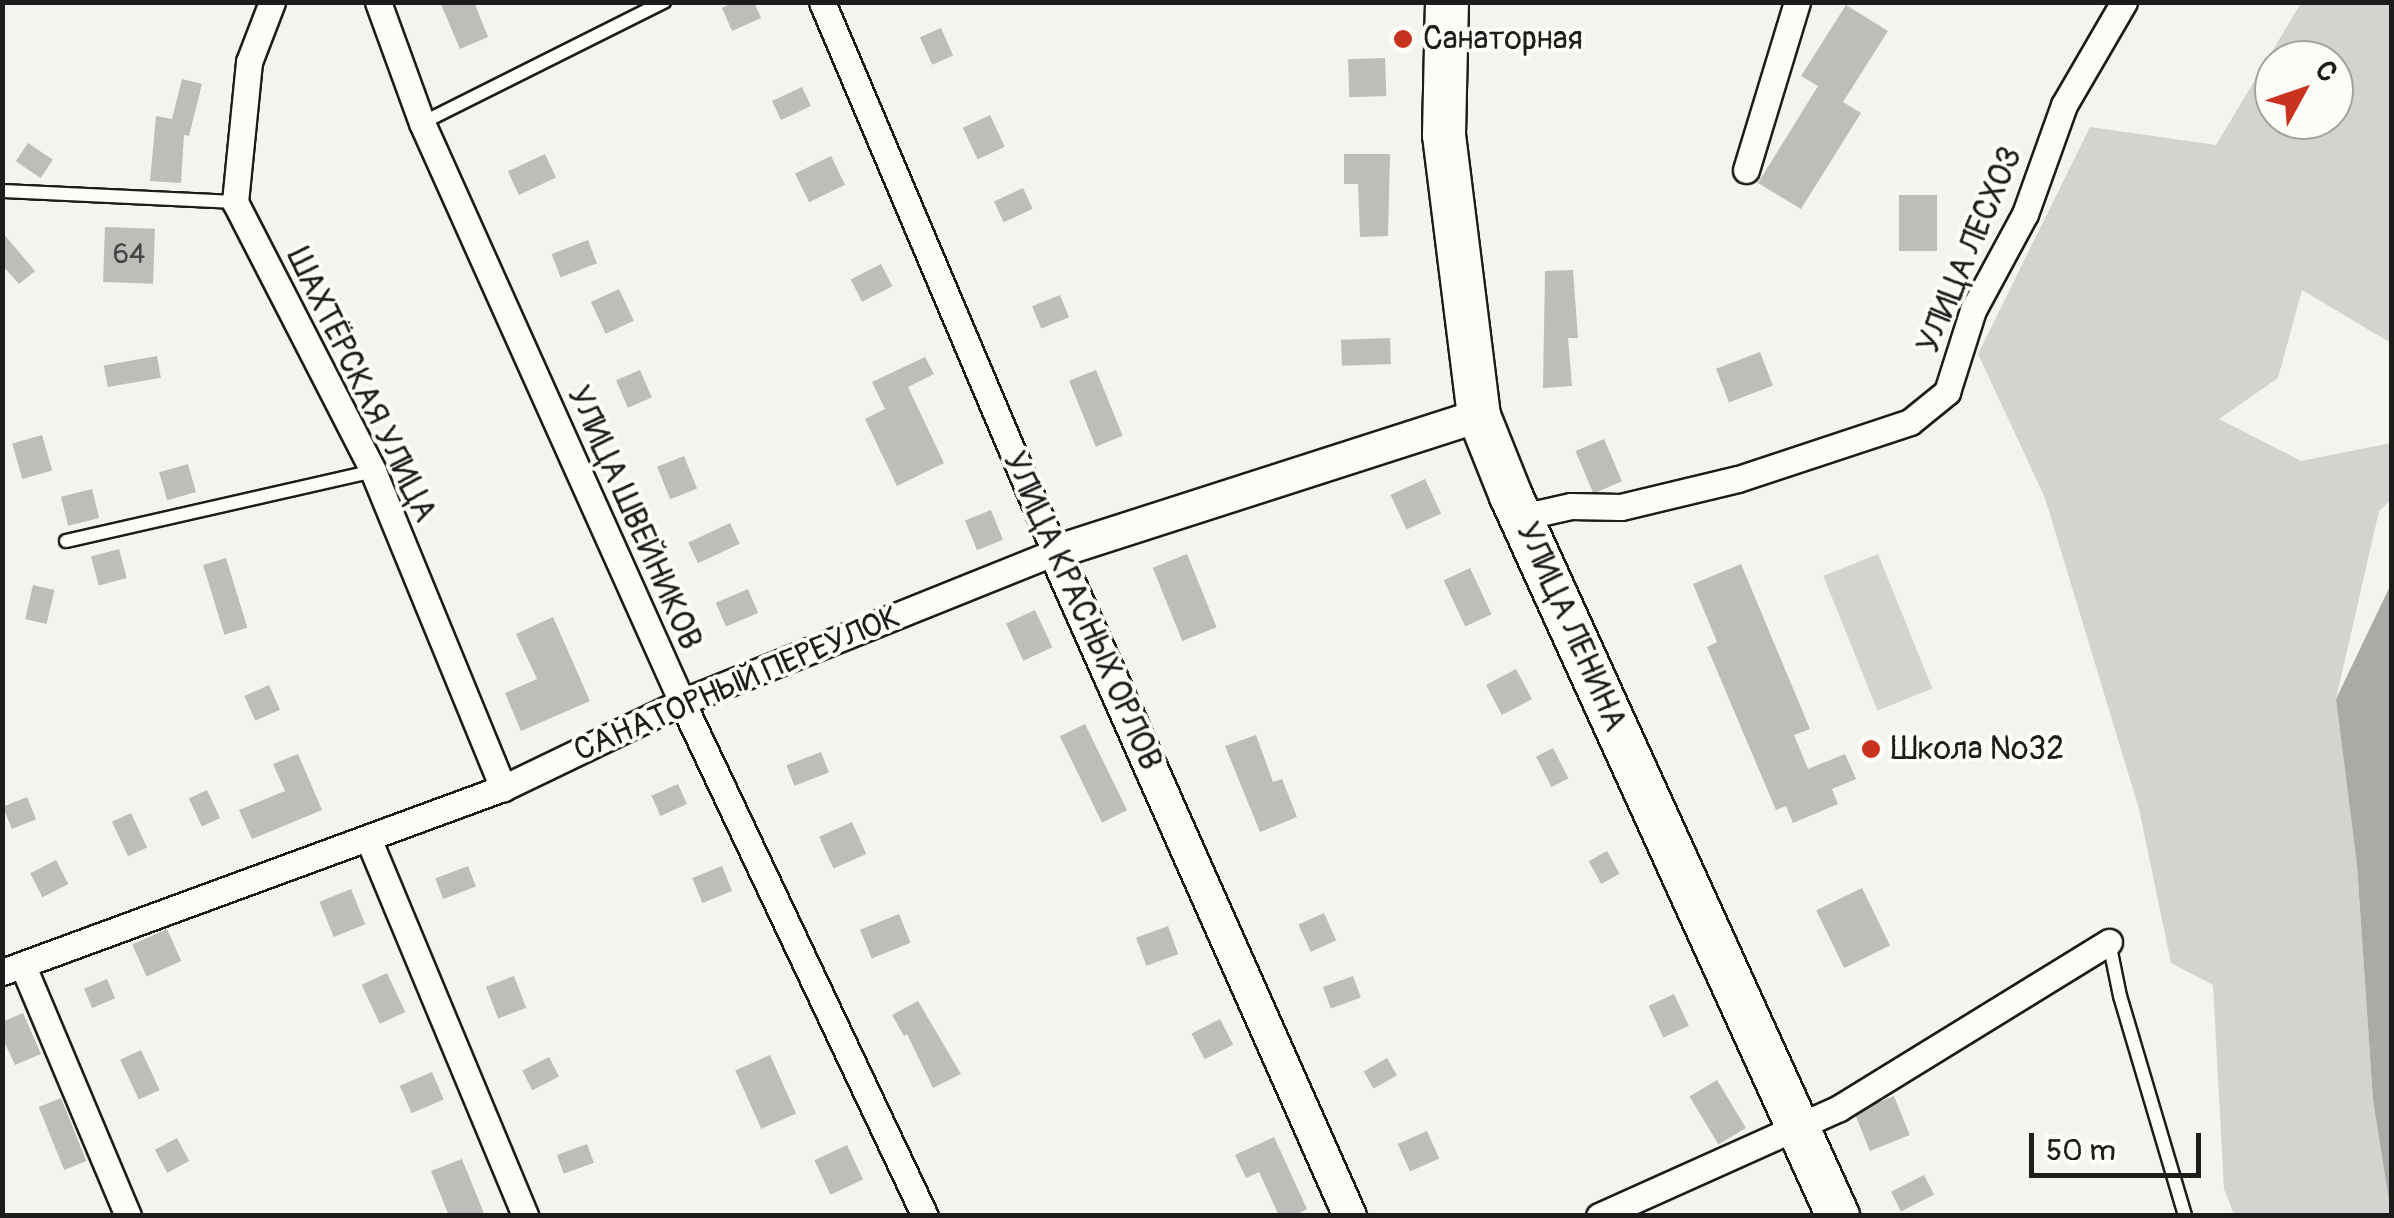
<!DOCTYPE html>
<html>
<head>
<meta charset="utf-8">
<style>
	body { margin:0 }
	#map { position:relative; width:2394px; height:1218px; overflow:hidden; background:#f4f3ee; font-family:Pangolin,sans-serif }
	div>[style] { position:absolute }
	.green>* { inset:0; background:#d4d3cf; transform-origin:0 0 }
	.water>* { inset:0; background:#abaaa6 }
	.building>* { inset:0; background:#bebdba; transform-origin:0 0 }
	.roads { filter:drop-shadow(2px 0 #1c1c1c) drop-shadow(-2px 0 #1c1c1c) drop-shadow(0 2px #1c1c1c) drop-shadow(0 -2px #1c1c1c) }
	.service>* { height:12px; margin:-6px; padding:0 6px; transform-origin:6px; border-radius:6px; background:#fdfcf7 }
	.minor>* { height:25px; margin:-12.5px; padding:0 12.5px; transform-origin:12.5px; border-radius:12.5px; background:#fdfcf7 }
	.tertiary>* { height:32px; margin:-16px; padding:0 16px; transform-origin:16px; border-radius:16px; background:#fdfcf7 }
	.primary>* { height:42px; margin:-21px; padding:0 21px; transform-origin:21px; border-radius:21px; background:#fdfcf7 }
	.dots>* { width:28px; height:28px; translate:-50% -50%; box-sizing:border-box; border:5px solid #fdfcf7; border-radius:50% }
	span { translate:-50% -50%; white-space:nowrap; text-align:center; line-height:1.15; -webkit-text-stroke:8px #fdfcf7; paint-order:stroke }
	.number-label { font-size:28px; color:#444 }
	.number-label span { -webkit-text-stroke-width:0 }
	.poi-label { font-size:32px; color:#1c1c1c }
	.left { translate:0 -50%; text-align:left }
	.street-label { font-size:32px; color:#1c1c1c }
	.frame { position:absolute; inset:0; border:5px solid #1c1c1c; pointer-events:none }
	.north { position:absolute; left:2254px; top:40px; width:100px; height:100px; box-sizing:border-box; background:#fdfcf7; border:2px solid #a3a29f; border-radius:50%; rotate:50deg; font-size:28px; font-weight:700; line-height:40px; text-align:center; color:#1c1c1c }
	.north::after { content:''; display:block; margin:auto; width:35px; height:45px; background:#c8321e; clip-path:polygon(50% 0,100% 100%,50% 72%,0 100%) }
	.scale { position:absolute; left:2029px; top:1133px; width:172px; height:45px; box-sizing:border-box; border:5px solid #1c1c1c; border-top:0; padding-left:12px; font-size:30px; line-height:35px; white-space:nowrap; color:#1c1c1c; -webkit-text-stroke:8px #fdfcf7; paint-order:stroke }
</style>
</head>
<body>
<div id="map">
	<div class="green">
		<i style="clip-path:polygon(evenodd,2301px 3px,2391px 3px,2391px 343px,2302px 290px,2278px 378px,2219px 419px,2301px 461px,2391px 443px,2391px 500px,2379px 511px,2336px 699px,2357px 865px,2373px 1100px,2391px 1215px,2234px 1215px,2224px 1189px,2213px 985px,2171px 963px,2139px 809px,2045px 498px,1978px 354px,2090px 127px,2216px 145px,2301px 3px,2274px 60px,2334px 60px,2334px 120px,2274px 120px,2274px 60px)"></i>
		<i style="left:1878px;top:554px;width:145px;height:59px;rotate:68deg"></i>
	</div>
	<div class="water">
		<i style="clip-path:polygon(2391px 584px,2391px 1214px,2373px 1100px,2357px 865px,2336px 699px)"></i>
	</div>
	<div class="building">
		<i style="clip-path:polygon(440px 2px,474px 2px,488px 37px,460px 49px)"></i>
		<i style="clip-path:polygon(734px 2px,754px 2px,761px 18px,732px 31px,722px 8px)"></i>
		<i style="clip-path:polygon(1846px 5px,1888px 31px,1843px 102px,1861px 113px,1801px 209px,1758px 183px,1818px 86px,1801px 76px)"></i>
		<i style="left:941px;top:28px;width:30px;height:23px;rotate:66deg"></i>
		<i style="left:1385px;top:58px;width:38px;height:37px;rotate:88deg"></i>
		<i style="clip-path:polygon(182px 79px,202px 84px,189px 136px,184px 135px,181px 183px,150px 181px,156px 116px,172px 119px)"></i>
		<i style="left:802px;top:87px;width:21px;height:33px;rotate:65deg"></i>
		<i style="left:990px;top:115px;width:35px;height:30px;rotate:65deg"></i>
		<i style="left:28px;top:143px;width:30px;height:22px;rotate:34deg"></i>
		<i style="left:545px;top:154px;width:26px;height:41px;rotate:65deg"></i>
		<i style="clip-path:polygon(1344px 154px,1390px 154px,1388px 236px,1360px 237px,1358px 184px,1344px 184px)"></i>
		<i style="left:831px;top:156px;width:32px;height:40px;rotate:64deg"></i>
		<i style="left:1023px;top:188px;width:23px;height:32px;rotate:65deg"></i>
		<i style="left:1899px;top:195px;width:38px;height:56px"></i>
		<i style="left:105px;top:227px;width:50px;height:55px;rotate:2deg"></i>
		<i style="clip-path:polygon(2px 232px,35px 271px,19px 284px,2px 265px)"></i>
		<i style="left:588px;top:240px;width:25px;height:39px;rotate:69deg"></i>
		<i style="left:881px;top:264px;width:25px;height:34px;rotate:63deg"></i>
		<i style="clip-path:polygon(1573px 270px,1578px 338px,1568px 338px,1572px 386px,1543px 388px,1545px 271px)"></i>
		<i style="left:619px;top:289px;width:35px;height:31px;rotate:65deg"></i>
		<i style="left:1060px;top:295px;width:24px;height:30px;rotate:68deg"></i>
		<i style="left:1390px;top:338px;width:26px;height:49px;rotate:88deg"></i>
		<i style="left:1760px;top:352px;width:36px;height:47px;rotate:69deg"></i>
		<i style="left:157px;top:356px;width:22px;height:54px;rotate:80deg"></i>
		<i style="clip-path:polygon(925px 357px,934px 374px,908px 387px,944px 463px,897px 486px,865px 419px,885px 409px,872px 382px)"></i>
		<i style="left:640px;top:370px;width:30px;height:26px;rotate:67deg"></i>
		<i style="left:1096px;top:370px;width:71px;height:29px;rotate:68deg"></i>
		<i style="left:42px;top:435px;width:37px;height:31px;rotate:74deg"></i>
		<i style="left:1604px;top:439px;width:46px;height:31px;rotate:67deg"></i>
		<i style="left:684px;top:456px;width:35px;height:29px;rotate:68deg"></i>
		<i style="left:188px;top:464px;width:29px;height:30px;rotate:74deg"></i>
		<i style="left:1425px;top:479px;width:38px;height:38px;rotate:65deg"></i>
		<i style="left:92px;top:489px;width:30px;height:32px;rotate:76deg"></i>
		<i style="left:991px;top:510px;width:32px;height:28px;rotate:68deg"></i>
		<i style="left:730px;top:523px;width:23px;height:46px;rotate:65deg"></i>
		<i style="left:119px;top:549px;width:30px;height:29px;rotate:75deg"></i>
		<i style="left:1187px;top:554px;width:79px;height:37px;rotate:68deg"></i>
		<i style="left:226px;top:558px;width:73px;height:24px;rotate:73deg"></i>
		<i style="clip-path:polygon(1741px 564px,1810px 729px,1794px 735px,1808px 769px,1845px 754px,1856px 779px,1832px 789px,1838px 804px,1793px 823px,1786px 806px,1776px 810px,1707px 647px,1717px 642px,1693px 584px)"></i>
		<i style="left:1470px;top:568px;width:51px;height:29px;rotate:65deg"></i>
		<i style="left:33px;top:585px;width:22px;height:35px;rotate:13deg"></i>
		<i style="left:748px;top:589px;width:26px;height:35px;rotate:67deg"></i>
		<i style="left:1035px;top:610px;width:41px;height:32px;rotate:65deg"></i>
		<i style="clip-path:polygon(553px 617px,590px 701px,521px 731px,505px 693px,537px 679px,516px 634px)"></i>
		<i style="left:1516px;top:669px;width:34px;height:34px;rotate:62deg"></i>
		<i style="left:269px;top:685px;width:27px;height:27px;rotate:66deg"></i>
		<i style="left:1085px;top:724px;width:96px;height:28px;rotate:64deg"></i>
		<i style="clip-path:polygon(1256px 735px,1273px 782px,1282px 779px,1297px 817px,1260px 832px,1225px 746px)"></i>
		<i style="left:1553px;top:748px;width:34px;height:19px;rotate:63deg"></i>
		<i style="left:821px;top:752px;width:22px;height:37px;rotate:69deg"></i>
		<i style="clip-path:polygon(298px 754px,322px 810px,252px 839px,239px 810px,285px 791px,273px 764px)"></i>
		<i style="left:678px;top:784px;width:22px;height:29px;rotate:66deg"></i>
		<i style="left:207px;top:790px;width:31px;height:20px;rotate:65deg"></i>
		<i style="left:27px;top:797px;width:24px;height:26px;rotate:68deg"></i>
		<i style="left:131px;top:813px;width:38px;height:21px;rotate:65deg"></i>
		<i style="left:852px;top:822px;width:35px;height:36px;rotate:66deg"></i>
		<i style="left:1607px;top:851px;width:26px;height:21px;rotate:61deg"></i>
		<i style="left:56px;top:860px;width:27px;height:29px;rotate:63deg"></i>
		<i style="left:468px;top:866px;width:22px;height:35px;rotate:69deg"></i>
		<i style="left:722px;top:866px;width:27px;height:32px;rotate:68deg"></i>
		<i style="left:1862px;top:888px;width:64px;height:51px;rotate:64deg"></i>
		<i style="left:351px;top:889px;width:38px;height:34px;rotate:68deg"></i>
		<i style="left:1324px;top:913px;width:30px;height:28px;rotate:66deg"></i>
		<i style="left:899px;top:914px;width:31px;height:42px;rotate:68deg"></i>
		<i style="left:1168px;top:926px;width:30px;height:34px;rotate:70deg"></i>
		<i style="left:167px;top:929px;width:35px;height:38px;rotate:66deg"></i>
		<i style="left:387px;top:973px;width:43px;height:28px;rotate:65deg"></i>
		<i style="left:514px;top:976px;width:34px;height:30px;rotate:69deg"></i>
		<i style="left:1353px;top:976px;width:23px;height:32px;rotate:70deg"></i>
		<i style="left:107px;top:979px;width:21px;height:25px;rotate:67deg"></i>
		<i style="left:1674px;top:994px;width:35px;height:28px;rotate:65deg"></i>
		<i style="clip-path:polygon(918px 1001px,961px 1074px,933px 1088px,907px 1034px,904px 1036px,892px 1015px)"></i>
		<i style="clip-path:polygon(23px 1013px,41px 1054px,15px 1065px,2px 1037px,2px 1022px)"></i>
		<i style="left:1220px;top:1019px;width:29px;height:32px;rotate:63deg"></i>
		<i style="left:141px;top:1050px;width:44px;height:23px;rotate:65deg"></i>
		<i style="left:770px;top:1055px;width:64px;height:38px;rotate:66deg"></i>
		<i style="left:549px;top:1057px;width:22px;height:30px;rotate:63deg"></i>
		<i style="left:1387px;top:1058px;width:20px;height:27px;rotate:60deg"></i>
		<i style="left:432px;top:1072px;width:30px;height:35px;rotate:67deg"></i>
		<i style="left:1717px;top:1080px;width:56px;height:32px;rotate:59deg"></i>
		<i style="left:1894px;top:1096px;width:42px;height:43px;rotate:68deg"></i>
		<i style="left:61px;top:1098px;width:68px;height:24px;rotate:68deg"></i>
		<i style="left:1427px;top:1131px;width:30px;height:32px;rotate:66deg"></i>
		<i style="clip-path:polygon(1274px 1137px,1307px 1209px,1294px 1216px,1279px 1216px,1259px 1172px,1246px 1178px,1235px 1155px)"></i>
		<i style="left:177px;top:1138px;width:26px;height:25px;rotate:62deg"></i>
		<i style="left:587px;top:1144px;width:20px;height:32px;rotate:70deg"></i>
		<i style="left:847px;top:1145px;width:38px;height:36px;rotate:65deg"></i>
		<i style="clip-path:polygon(462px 1159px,485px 1216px,449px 1216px,431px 1171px)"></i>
		<i style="left:1924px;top:1175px;width:22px;height:37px;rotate:63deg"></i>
	</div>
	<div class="roads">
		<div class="service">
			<i style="left:422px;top:123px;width:271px;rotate:-26.6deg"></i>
			<i style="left:2px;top:191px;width:233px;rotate:2.7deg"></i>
			<i style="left:66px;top:541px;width:315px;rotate:-12.8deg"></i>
			<i style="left:2109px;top:942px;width:55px;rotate:78.5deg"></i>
			<i style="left:2120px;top:996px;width:229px;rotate:73.5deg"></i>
		</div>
		<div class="minor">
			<i style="left:272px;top:2px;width:64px;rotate:111deg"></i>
			<i style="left:249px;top:62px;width:141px;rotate:95.7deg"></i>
			<i style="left:235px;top:202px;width:302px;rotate:62.8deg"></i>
			<i style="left:373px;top:471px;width:343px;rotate:67.7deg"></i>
			<i style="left:378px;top:2px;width:129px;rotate:70deg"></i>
			<i style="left:422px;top:123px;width:635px;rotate:65.82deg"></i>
			<i style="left:682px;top:702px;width:569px;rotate:64.7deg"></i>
			<i style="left:1746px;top:170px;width:176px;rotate:-73.1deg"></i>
			<i style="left:1522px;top:517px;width:50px;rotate:-12.7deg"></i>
			<i style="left:1571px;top:506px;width:50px;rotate:1.1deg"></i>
			<i style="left:1621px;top:507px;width:120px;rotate:-13.5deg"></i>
			<i style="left:1738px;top:479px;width:181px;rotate:-18.3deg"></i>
			<i style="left:1910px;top:422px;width:48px;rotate:-39deg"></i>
			<i style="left:1947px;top:392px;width:86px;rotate:-72.4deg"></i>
			<i style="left:1973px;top:310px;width:109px;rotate:-61.6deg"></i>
			<i style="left:2025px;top:214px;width:116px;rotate:-70.3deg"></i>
			<i style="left:2064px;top:105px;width:119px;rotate:-59.8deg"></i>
			<i style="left:368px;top:838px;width:409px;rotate:67.4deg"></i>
			<i style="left:23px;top:966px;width:271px;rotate:67.2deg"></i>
			<i style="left:2px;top:972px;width:534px;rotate:-20.17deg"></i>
			<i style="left:503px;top:788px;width:199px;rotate:-25.7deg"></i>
			<i style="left:682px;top:702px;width:402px;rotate:-21.9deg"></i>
			<i style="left:1055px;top:552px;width:597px;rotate:-112.96deg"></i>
			<i style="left:1599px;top:1216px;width:263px;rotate:-24.2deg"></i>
			<i style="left:1839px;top:1108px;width:317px;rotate:-31.6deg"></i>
		</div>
		<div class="tertiary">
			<i style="left:1350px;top:1216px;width:727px;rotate:-113.95deg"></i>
			<i style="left:1055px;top:552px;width:445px;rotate:-17.8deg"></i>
		</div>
		<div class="primary">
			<i style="left:1447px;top:2px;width:133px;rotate:91.3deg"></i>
			<i style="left:1444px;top:135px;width:283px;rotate:82.9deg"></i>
			<i style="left:1479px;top:416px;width:86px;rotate:68.2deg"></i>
			<i style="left:1511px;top:496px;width:791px;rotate:65.57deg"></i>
		</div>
	</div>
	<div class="dots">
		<i style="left:1403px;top:39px;background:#c8321e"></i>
		<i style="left:1871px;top:749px;background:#c8321e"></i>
	</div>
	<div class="number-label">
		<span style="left:129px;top:255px">64</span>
	</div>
	<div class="poi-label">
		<span class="left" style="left:1423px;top:39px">Санаторная</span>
		<span class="left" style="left:1891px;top:749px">Школа №32</span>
	</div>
	<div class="street-label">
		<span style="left:1970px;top:250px;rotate:-67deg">УЛИЦА ЛЕСХОЗ</span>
		<span style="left:361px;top:385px;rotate:64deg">ШАХТЁРСКАЯ УЛИЦА</span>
		<span style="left:634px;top:518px;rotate:66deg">УЛИЦА ШВЕЙНИКОВ</span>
		<span style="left:1082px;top:611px;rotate:66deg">УЛИЦА КРАСНЫХ ОРЛОВ</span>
		<span style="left:1571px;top:627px;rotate:66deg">УЛИЦА ЛЕНИНА</span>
		<span style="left:737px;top:684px;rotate:-23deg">САНАТОРНЫЙ ПЕРЕУЛОК</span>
	</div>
	<div class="frame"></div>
	<div class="north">С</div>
	<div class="scale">50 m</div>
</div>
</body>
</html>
